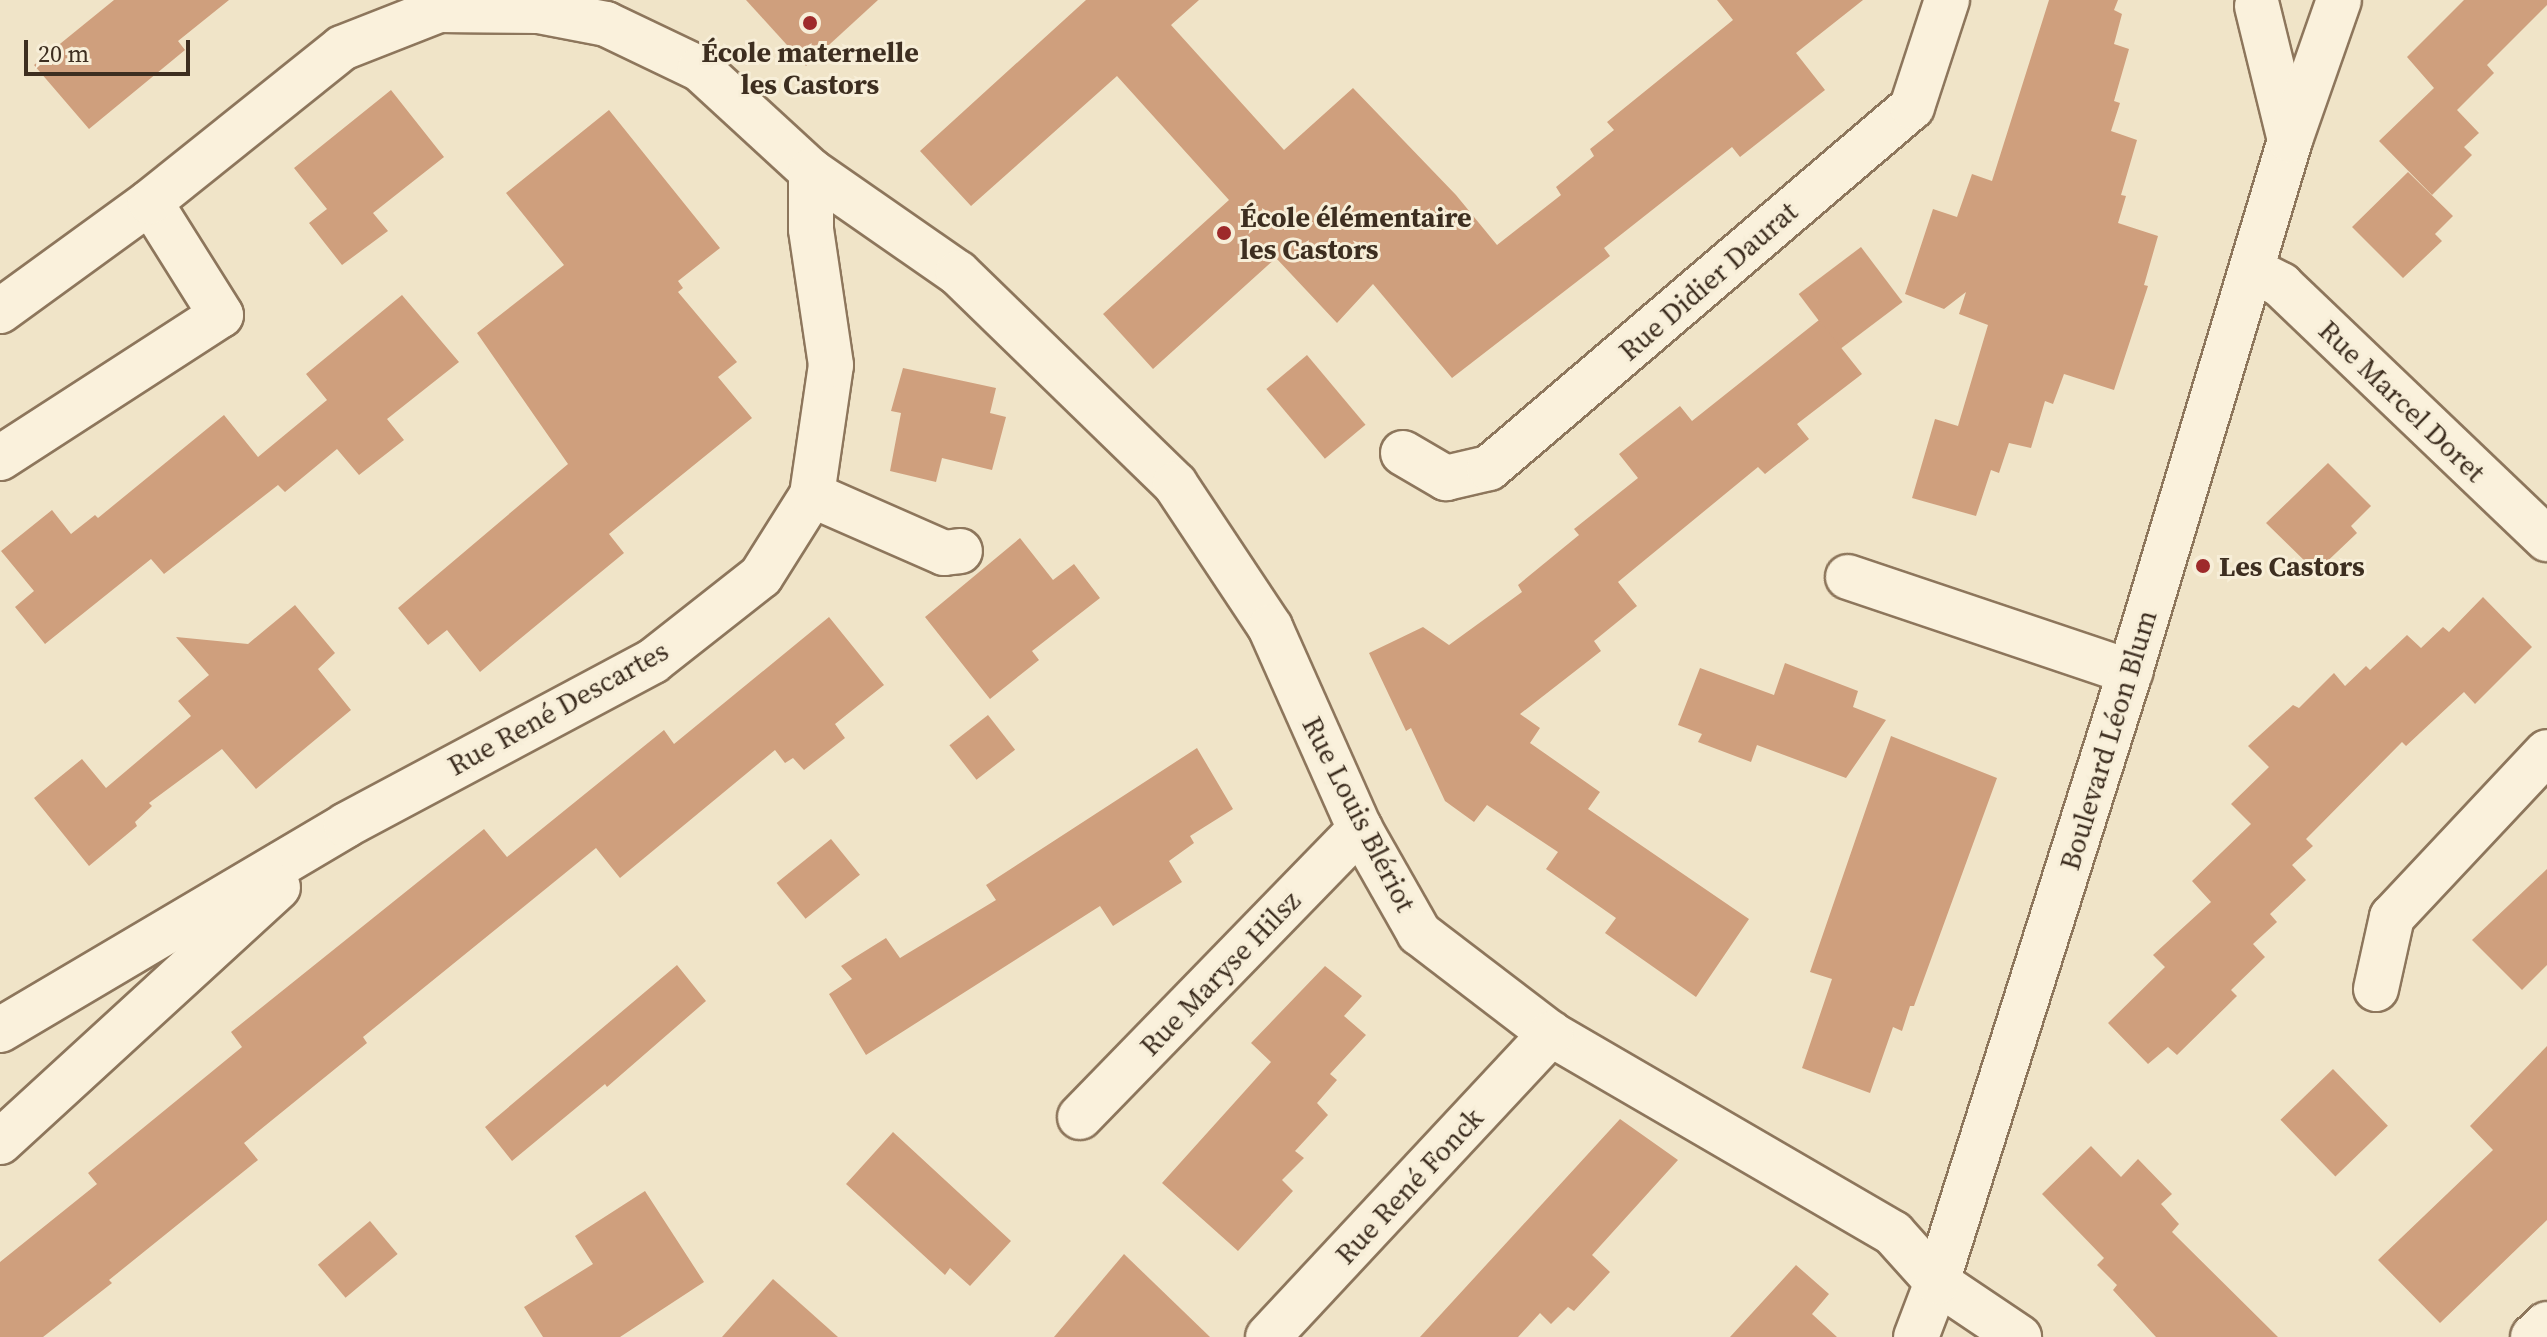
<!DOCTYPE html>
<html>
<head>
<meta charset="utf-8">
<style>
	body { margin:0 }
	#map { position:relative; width:2547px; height:1337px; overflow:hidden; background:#f0e4c8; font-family:"Source Serif 4",serif }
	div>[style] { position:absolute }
	.building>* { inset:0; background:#cf9f7d; transform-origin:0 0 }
	.roads { filter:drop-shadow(2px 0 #8d765c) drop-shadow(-2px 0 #8d765c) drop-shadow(0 2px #8d765c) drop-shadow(0 -2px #8d765c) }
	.minor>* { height:44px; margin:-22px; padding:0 22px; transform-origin:22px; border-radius:22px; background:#faf1dc }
	.dots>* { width:22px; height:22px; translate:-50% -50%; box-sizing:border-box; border:4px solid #f7eed8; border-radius:50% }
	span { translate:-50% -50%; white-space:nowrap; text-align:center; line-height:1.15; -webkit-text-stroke:6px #f7eed8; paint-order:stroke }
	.poi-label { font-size:28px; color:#3d2e20; font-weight:700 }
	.left { translate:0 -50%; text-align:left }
	.street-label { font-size:28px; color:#3d2e20 }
	.scale { position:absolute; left:24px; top:40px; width:166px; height:36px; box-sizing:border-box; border:4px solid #3d2e20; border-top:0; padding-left:10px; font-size:24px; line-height:28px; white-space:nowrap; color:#3d2e20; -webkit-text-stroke:6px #f7eed8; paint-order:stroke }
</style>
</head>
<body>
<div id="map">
	<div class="building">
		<i style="clip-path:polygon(114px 0,229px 0,178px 41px,185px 50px,89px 129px,34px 65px)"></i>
		<i style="clip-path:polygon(746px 0,878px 0,806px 66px)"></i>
		<i style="clip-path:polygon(1086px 0,1199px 0,1171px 25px,1284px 150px,1353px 88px,1456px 195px,1497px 245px,1561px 195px,1556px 187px,1594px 156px,1590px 149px,1614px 130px,1607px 122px,1733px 20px,1717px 0,1863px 0,1796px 53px,1825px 90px,1740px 157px,1732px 147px,1604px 248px,1610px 256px,1452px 378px,1373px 284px,1337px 323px,1276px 258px,1153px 369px,1103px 314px,1229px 200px,1117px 76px,971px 206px,920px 151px)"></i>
		<i style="clip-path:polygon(2049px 0,2118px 0,2114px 10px,2122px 14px,2114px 44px,2129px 49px,2114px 101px,2120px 103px,2111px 131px,2137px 140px,2121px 195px,2126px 196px,2118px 223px,2158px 236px,2144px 285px,2148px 286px,2114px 390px,2064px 374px,2053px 404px,2045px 401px,2031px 448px,2009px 443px,1999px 473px,1991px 470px,1976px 516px,1912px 498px,1935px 419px,1958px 426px,1988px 325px,1959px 314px,1966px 292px,1944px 309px,1905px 294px,1933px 209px,1957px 217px,1972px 174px,1992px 181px)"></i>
		<i style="clip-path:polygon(2464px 0,2547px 0,2547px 5px,2487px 65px,2494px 73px,2457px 110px,2479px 133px,2464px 147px,2472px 155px,2432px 195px,2379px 141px,2434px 88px,2407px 57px)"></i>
		<i style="clip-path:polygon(391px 90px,444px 157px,373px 213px,388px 231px,342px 265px,309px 223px,327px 209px,294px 168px)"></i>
		<i style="clip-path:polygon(609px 110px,720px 248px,678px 281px,683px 288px,678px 292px,737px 362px,718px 377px,752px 418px,609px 534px,624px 553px,480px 672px,447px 630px,428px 645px,398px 608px,568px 464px,477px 333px,564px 265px,506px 193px)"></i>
		<i style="clip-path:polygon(2408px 172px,2453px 216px,2435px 234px,2442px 241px,2403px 278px,2352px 227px)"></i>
		<i style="left:1861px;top:247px;width:69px;height:78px;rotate:53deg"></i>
		<i style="clip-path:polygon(402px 295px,459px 362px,387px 419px,404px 440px,359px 475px,337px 449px,285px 492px,278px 485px,164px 574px,151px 559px,45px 644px,15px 607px,34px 591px,1px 551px,52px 510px,71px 534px,95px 515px,98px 518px,224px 415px,258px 457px,327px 400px,306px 374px)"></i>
		<i style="clip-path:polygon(1819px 320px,1862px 374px,1797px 424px,1809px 439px,1765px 474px,1758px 467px,1618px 582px,1637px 606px,1594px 641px,1601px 651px,1520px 714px,1540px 728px,1530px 743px,1600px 792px,1588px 809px,1749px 919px,1696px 997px,1605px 933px,1616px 918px,1546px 869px,1558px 852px,1487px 805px,1474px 822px,1445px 801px,1411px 728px,1406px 731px,1369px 653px,1423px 627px,1449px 645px,1522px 592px,1518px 585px,1579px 535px,1574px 529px,1638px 478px,1619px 454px,1680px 406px,1692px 421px)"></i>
		<i style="left:1307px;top:355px;width:91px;height:53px;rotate:50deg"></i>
		<i style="clip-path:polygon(903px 368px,996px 388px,990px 413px,1006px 417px,992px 470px,942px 458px,936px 482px,890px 471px,901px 413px,891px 411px)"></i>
		<i style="clip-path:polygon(2328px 463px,2371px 506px,2351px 526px,2357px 533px,2316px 572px,2266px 523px)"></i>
		<i style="clip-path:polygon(1020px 538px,1053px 580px,1074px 564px,1100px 598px,1032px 651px,1039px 660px,990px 699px,925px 617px)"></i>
		<i style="clip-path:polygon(2483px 597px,2532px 647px,2475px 704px,2464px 692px,2406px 746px,2402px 742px,2306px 839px,2313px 846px,2292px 865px,2306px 880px,2270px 914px,2277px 922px,2253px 944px,2265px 957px,2231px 990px,2237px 996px,2177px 1055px,2168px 1047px,2148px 1064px,2108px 1023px,2165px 967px,2153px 955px,2211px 902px,2192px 881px,2251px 824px,2231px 804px,2269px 767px,2248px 746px,2293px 705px,2299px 708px,2334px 673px,2345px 686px,2366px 666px,2370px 670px,2407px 635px,2421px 648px,2443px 627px,2449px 632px)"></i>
		<i style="clip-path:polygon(295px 605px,335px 653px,318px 669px,351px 710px,256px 789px,222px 749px,149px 803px,152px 806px,135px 822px,137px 826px,89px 866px,34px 798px,82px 759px,106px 788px,191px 716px,178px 701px,209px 675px,176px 637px,248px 644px)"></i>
		<i style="clip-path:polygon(829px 617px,884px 685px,835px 724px,845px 738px,804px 770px,793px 758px,785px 763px,775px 750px,620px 878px,596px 848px,363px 1037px,367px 1043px,244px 1143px,258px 1160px,109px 1280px,112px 1283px,43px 1337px,0 1337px,0 1262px,97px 1184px,88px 1173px,242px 1047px,231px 1032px,484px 829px,507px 857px,664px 730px,674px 744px)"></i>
		<i style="clip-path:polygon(1785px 663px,1858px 691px,1853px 707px,1886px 720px,1846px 778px,1757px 745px,1751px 762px,1698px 742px,1702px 734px,1678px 725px,1700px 668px,1774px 695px)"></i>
		<i style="left:988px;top:715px;width:44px;height:49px;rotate:52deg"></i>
		<i style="clip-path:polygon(1891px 736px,1997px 778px,1914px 1006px,1910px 1006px,1902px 1031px,1893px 1027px,1870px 1093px,1802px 1068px,1832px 979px,1810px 972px)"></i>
		<i style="clip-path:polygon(1197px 748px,1233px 809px,1190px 836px,1194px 843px,1169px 861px,1182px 882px,1113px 926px,1100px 906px,866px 1055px,829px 994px,852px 979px,841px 966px,886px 938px,900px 958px,996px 900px,986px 885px)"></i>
		<i style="left:831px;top:839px;width:46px;height:70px;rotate:51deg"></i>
		<i style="clip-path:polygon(2547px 869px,2547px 965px,2522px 990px,2472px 940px)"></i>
		<i style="clip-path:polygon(677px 965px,706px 1001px,607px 1087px,605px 1084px,512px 1161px,485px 1127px)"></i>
		<i style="clip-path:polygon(1325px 966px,1362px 996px,1344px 1016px,1366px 1035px,1330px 1074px,1337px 1080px,1317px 1103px,1328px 1115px,1295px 1151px,1304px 1158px,1282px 1180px,1293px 1191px,1238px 1251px,1162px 1183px,1271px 1062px,1251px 1043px)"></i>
		<i style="clip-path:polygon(2547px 1046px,2547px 1220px,2440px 1323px,2378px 1260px,2493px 1150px,2470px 1126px)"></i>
		<i style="left:2333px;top:1069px;width:79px;height:73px;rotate:46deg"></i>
		<i style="clip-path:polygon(1620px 1119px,1678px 1160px,1592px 1255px,1610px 1272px,1574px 1311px,1568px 1307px,1551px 1324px,1540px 1313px,1518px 1337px,1420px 1337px)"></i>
		<i style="clip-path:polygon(893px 1132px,1011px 1241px,970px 1286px,950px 1268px,945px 1275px,846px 1184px)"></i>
		<i style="clip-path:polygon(2091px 1146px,2121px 1177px,2138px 1159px,2172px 1194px,2161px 1204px,2179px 1224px,2172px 1232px,2278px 1337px,2156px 1337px,2113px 1290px,2117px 1285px,2097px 1265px,2104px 1258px,2042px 1194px)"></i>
		<i style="clip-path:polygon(645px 1191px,704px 1282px,620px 1337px,543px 1337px,524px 1307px,593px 1264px,575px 1236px)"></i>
		<i style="left:370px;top:1221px;width:43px;height:68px;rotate:50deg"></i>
		<i style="clip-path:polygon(1124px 1254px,1210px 1337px,1054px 1337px)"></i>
		<i style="clip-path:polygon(1796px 1265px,1829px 1294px,1812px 1314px,1837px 1337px,1730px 1337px)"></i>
		<i style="clip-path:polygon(773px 1279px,838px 1337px,722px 1337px)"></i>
	</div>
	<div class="roads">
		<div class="minor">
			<i style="left:2257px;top:6px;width:138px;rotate:76.2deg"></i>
			<i style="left:2252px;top:270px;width:33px;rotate:27deg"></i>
			<i style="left:2281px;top:285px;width:368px;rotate:43.7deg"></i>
			<i style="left:0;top:311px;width:185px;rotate:-36deg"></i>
			<i style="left:1403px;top:453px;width:50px;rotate:30.2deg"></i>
			<i style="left:1446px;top:478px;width:44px;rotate:-13.1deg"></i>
			<i style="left:1489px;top:468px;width:556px;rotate:-40.48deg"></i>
			<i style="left:1912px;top:107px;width:113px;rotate:-71.9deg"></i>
			<i style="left:0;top:458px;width:263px;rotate:-32.9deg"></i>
			<i style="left:221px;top:315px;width:133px;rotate:-122.1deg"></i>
			<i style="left:150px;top:202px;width:246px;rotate:-38.7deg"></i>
			<i style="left:342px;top:48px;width:104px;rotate:-21.4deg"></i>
			<i style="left:439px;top:10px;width:99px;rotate:0.6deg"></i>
			<i style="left:538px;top:11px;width:69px;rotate:10.8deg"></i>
			<i style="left:606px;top:24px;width:104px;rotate:25.6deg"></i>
			<i style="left:700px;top:69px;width:151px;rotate:42.6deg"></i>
			<i style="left:811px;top:171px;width:179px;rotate:34.8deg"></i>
			<i style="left:958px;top:273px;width:303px;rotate:44.2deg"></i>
			<i style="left:1175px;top:484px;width:172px;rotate:56.4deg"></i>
			<i style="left:1270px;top:627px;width:221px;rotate:66deg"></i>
			<i style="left:1360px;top:829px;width:120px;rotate:60.4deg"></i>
			<i style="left:1419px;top:933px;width:166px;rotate:37.4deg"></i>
			<i style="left:1551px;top:1034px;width:396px;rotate:30.2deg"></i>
			<i style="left:1893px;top:1233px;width:66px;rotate:48.1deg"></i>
			<i style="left:1937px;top:1282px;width:99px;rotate:33.9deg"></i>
			<i style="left:812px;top:495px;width:144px;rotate:23.7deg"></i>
			<i style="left:944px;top:553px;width:16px;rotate:-7deg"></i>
			<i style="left:1848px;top:577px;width:298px;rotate:18.6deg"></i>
			<i style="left:2376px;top:989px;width:74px;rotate:-77.5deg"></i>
			<i style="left:2392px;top:917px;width:226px;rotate:-46.8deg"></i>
			<i style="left:0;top:1030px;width:402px;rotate:-30.6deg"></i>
			<i style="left:346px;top:825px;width:348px;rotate:-28.1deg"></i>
			<i style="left:653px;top:661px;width:137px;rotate:-38.2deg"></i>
			<i style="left:761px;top:576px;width:96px;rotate:-57.8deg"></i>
			<i style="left:812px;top:495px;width:131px;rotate:-81.7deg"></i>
			<i style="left:831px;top:365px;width:137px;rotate:-98.4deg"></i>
			<i style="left:811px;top:229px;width:58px;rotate:-90deg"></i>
			<i style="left:1080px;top:1117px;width:402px;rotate:-45.8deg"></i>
			<i style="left:0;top:1142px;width:377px;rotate:-42.5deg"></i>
			<i style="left:1268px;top:1337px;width:415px;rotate:-47deg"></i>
			<i style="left:1916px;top:1337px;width:59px;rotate:-69.1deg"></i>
			<i style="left:1937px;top:1282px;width:640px;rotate:-72.44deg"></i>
			<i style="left:2130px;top:672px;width:556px;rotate:-73.26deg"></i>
			<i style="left:2290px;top:140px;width:148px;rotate:-70.7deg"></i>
			<i style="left:2533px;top:1337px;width:19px;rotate:-43deg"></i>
		</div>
	</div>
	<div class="dots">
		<i style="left:810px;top:23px;background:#9e2a2b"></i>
		<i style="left:1224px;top:233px;background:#9e2a2b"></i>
		<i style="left:2203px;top:566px;background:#9e2a2b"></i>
	</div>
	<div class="poi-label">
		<span style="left:810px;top:68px">École maternelle<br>les Castors</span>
		<span class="left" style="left:1240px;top:233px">École élémentaire<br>les Castors</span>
		<span class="left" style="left:2219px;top:566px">Les Castors</span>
	</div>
	<div class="street-label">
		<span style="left:1708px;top:281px;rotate:-41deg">Rue Didier Daurat</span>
		<span style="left:2402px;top:401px;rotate:44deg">Rue Marcel Doret</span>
		<span style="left:558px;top:708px;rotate:-29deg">Rue René Descartes</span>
		<span style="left:2108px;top:740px;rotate:-73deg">Boulevard Léon Blum</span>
		<span style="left:1359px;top:814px;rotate:63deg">Rue Louis Blériot</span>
		<span style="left:1220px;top:973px;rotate:-46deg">Rue Maryse Hilsz</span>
		<span style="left:1409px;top:1186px;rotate:-47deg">Rue René Fonck</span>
	</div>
	<div class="scale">20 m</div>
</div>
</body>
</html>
